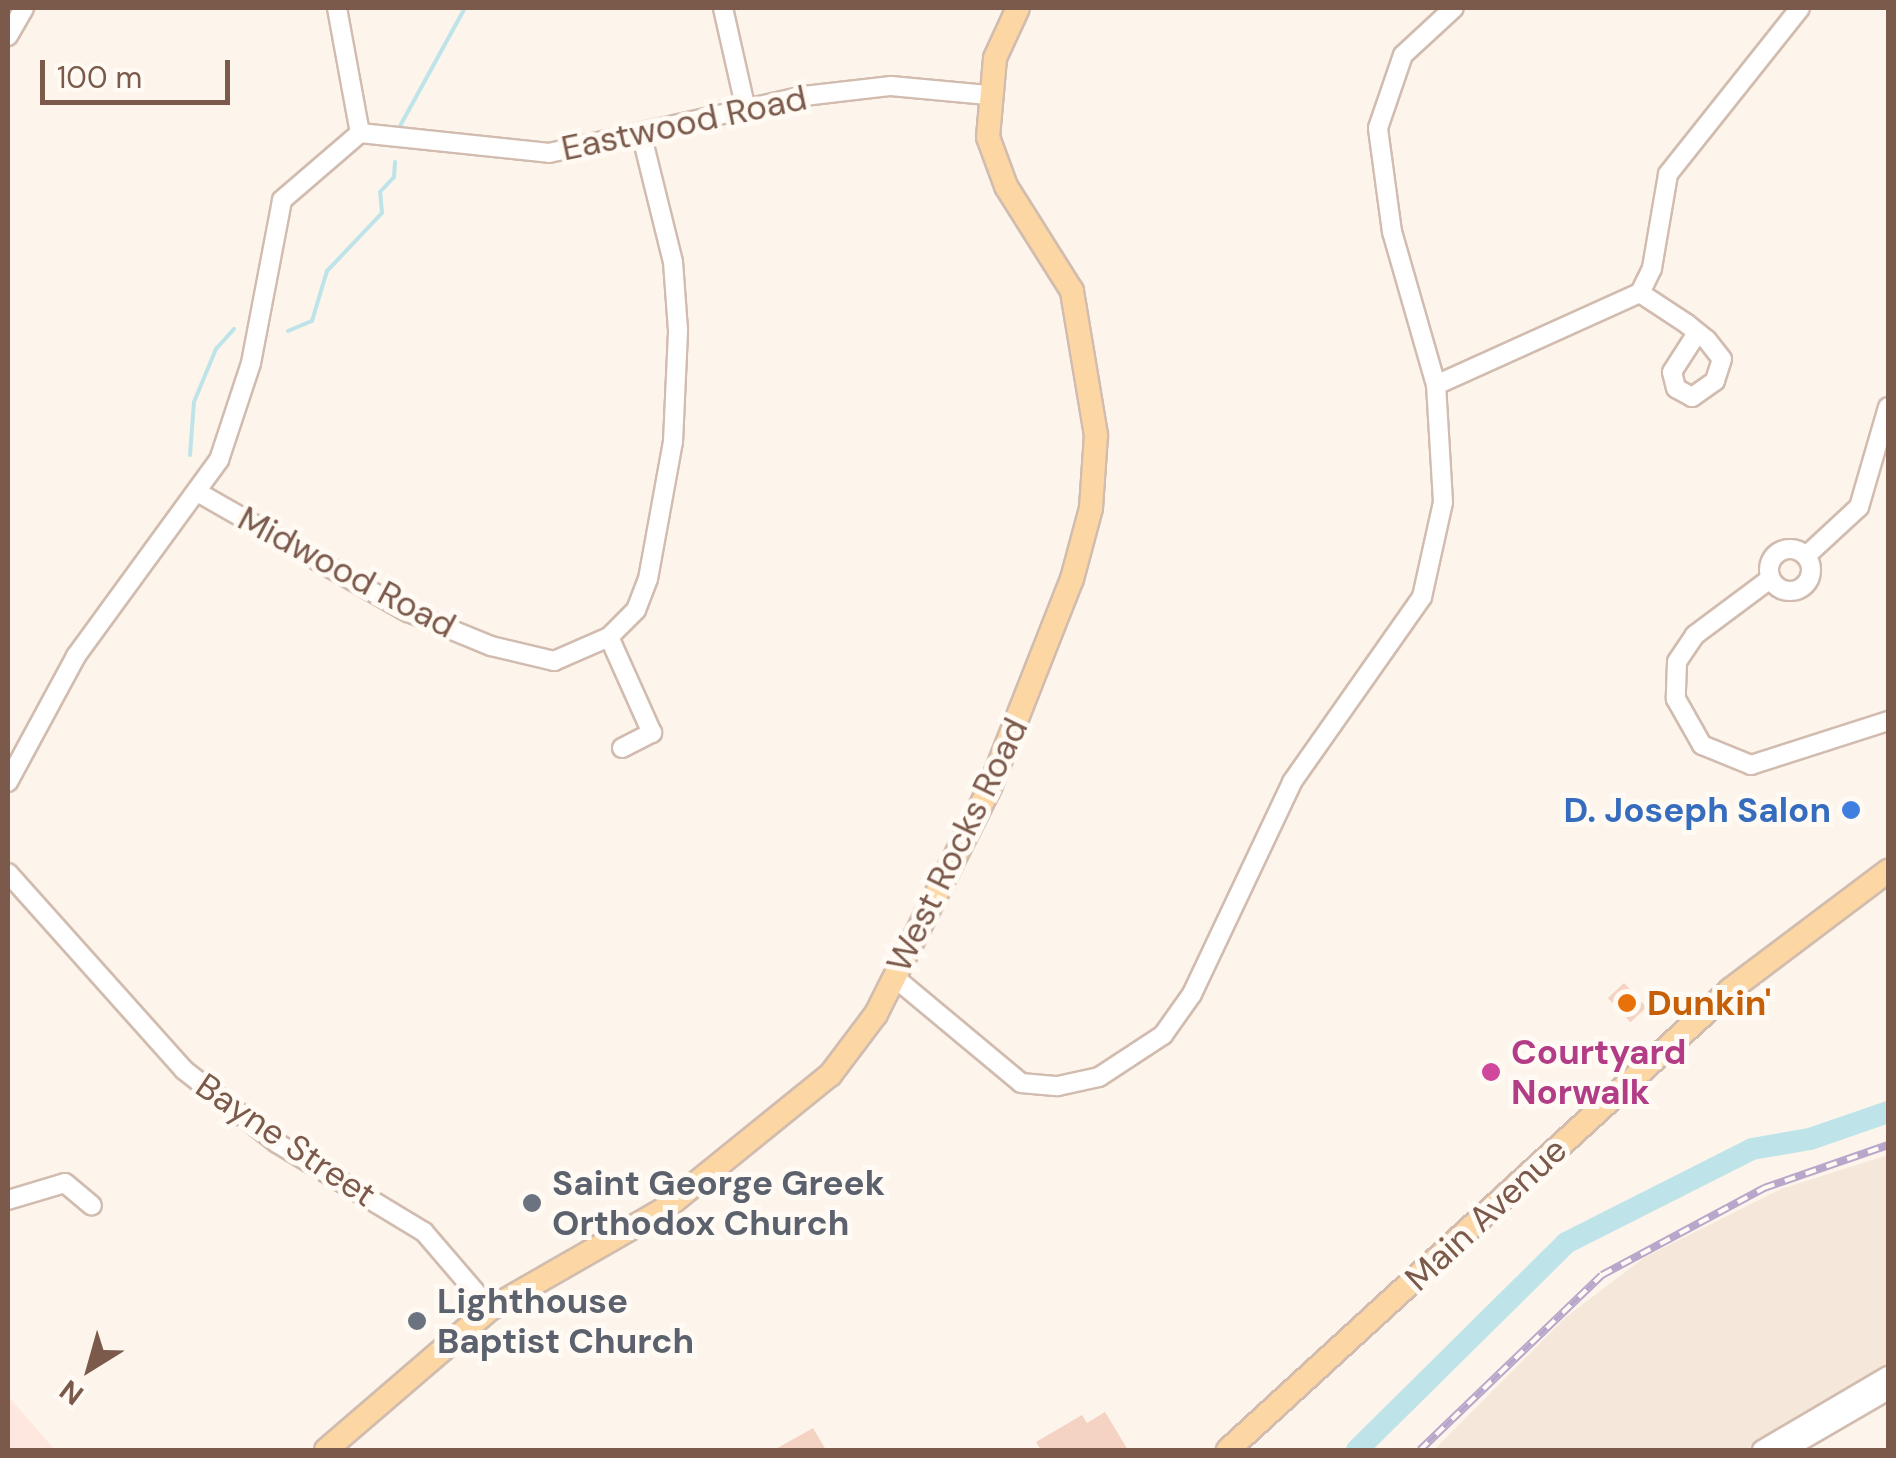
<!DOCTYPE html>
<html>
<head>
<meta charset="utf-8">
<style>
	body { margin:0 }
	#map { position:relative; width:1896px; height:1458px; overflow:hidden; background:#fdf5eb; font-family:"DM Sans",sans-serif }
	div>[style] { position:absolute }
	.residential>* { inset:0; background:#f5e7d9 }
	.commercial>* { inset:0; background:#fee7df }
	.stream>* { height:4px; margin:-2px; padding:0 2px; transform-origin:2px; border-radius:2px; background:#bee4e9 }
	.river>* { height:22px; margin:-11px; padding:0 11px; transform-origin:11px; border-radius:11px; background:#bee4e9 }
	.building>* { inset:0; background:#f4d3c2; transform-origin:0 0 }
	.roads { filter:drop-shadow(2px 0 #d1bcaf) drop-shadow(-2px 0 #d1bcaf) drop-shadow(0 2px #d1bcaf) drop-shadow(0 -2px #d1bcaf) }
	.minor>* { height:18px; margin:-9px; padding:0 9px; transform-origin:9px; border-radius:9px; background:#fff }
	.minor>.ring { margin:-9px; padding:0; box-sizing:content-box; background:none; border:18px solid #fff; border-radius:50% }
	.major>* { height:22px; margin:-11px; padding:0 11px; transform-origin:11px; border-radius:11px; background:#fdd7a3 }
	.rail>* { height:8px; margin-top:-4px; transform-origin:0; background:repeating-linear-gradient(90deg,#fffaf3 0 11px,#b8a7ca 0 22px); box-sizing:border-box; border-block:2px solid #b8a7ca }
	.dots>* { width:28px; height:28px; translate:-50% -50%; box-sizing:border-box; border:5px solid #fffaf3; border-radius:50% }
	span { translate:-50% -50%; white-space:nowrap; text-align:center; line-height:1.15; -webkit-text-stroke:10px #fffaf3; paint-order:stroke }
	.street-label { font-size:35px; color:#7b5a4c }
	.shop-label { font-size:35px; color:#366cbe; font-weight:700 }
	.right { translate:-100% -50%; text-align:right }
	.food-label { font-size:35px; color:#c56008; font-weight:700 }
	.left { translate:0 -50%; text-align:left }
	.hotel-label { font-size:35px; color:#b23c85; font-weight:700 }
	.worship-label { font-size:35px; color:#5b616d; font-weight:700 }
	.frame { position:absolute; inset:0; border:10px solid #7b5a4c; pointer-events:none }
	.north { position:absolute; left:40px; top:1318px; width:100px; height:100px; -webkit-text-stroke:8px #fffaf3; paint-order:stroke; rotate:217deg; font-size:28px; font-weight:700; line-height:40px; text-align:center; color:#7b5a4c }
	.north::after { content:''; display:block; margin:auto; width:35px; height:45px; background:#7b5a4c; clip-path:polygon(50% 0,100% 100%,50% 72%,0 100%) }
	.scale { position:absolute; left:40px; top:60px; width:190px; height:45px; box-sizing:border-box; border:5px solid #7b5a4c; border-top:0; padding-left:12px; font-size:30px; line-height:35px; white-space:nowrap; color:#7b5a4c; -webkit-text-stroke:8px #fffaf3; paint-order:stroke }
</style>
</head>
<body>
<div id="map">
	<div class="residential">
		<i style="clip-path:polygon(1888px 1155px,1888px 1371px,1758px 1450px,1434px 1450px,1566px 1317px,1645px 1257px,1781px 1189px)"></i>
	</div>
	<div class="commercial">
		<i style="clip-path:polygon(8px 1396px,55px 1450px,8px 1450px)"></i>
	</div>
	<div class="stream">
		<i style="left:400px;top:126px;width:135px;rotate:-61.2deg"></i>
		<i style="left:288px;top:331px;width:26px;rotate:-23deg"></i>
		<i style="left:312px;top:321px;width:52px;rotate:-73.3deg"></i>
		<i style="left:327px;top:271px;width:80px;rotate:-46.5deg"></i>
		<i style="left:382px;top:213px;width:21px;rotate:-95deg"></i>
		<i style="left:380px;top:192px;width:21px;rotate:-47deg"></i>
		<i style="left:394px;top:177px;width:15px;rotate:-86deg"></i>
		<i style="left:190px;top:455px;width:53px;rotate:-85.7deg"></i>
		<i style="left:194px;top:402px;width:57px;rotate:-67.5deg"></i>
		<i style="left:216px;top:349px;width:27px;rotate:-48deg"></i>
	</div>
	<div class="river">
		<i style="left:1357px;top:1450px;width:294px;rotate:-44.7deg"></i>
		<i style="left:1566px;top:1243px;width:208px;rotate:-26.8deg"></i>
		<i style="left:1752px;top:1149px;width:59px;rotate:-9.8deg"></i>
		<i style="left:1810px;top:1139px;width:83px;rotate:-19.1deg"></i>
	</div>
	<div class="building">
		<i style="left:1624px;top:983px;width:33px;height:22px;rotate:47deg"></i>
		<i style="clip-path:polygon(1105px 1412px,1128px 1450px,1041px 1450px,1036px 1442px,1082px 1415px,1087px 1423px)"></i>
		<i style="clip-path:polygon(813px 1428px,826px 1450px,774px 1450px)"></i>
	</div>
	<div class="roads">
		<div class="minor">
			<i style="left:337px;top:8px;width:127px;rotate:79.6deg"></i>
			<i style="left:723px;top:8px;width:100px;rotate:77.3deg"></i>
			<i style="left:8px;top:36px;width:32px;rotate:-60deg"></i>
			<i style="left:360px;top:133px;width:190px;rotate:6deg"></i>
			<i style="left:549px;top:153px;width:261px;rotate:-12.6deg"></i>
			<i style="left:804px;top:96px;width:88px;rotate:-6.6deg"></i>
			<i style="left:891px;top:86px;width:97px;rotate:5.3deg"></i>
			<i style="left:1640px;top:293px;width:56px;rotate:33.4deg"></i>
			<i style="left:1687px;top:324px;width:26px;rotate:39deg"></i>
			<i style="left:1707px;top:340px;width:24px;rotate:52deg"></i>
			<i style="left:1722px;top:359px;width:23px;rotate:108deg"></i>
			<i style="left:1715px;top:381px;width:28px;rotate:145deg"></i>
			<i style="left:1692px;top:397px;width:18px;rotate:-151deg"></i>
			<i style="left:1676px;top:388px;width:16px;rotate:-104deg"></i>
			<i style="left:1672px;top:372px;width:46px;rotate:-57.3deg"></i>
			<i style="left:1436px;top:385px;width:224px;rotate:-24.3deg"></i>
			<i style="left:1640px;top:293px;width:28px;rotate:-64deg"></i>
			<i style="left:1652px;top:268px;width:95px;rotate:-80.3deg"></i>
			<i style="left:1668px;top:174px;width:212px;rotate:-51.5deg"></i>
			<i style="left:199px;top:493px;width:241px;rotate:29.7deg"></i>
			<i style="left:408px;top:612px;width:90px;rotate:22.3deg"></i>
			<i style="left:491px;top:646px;width:65px;rotate:13.4deg"></i>
			<i style="left:554px;top:661px;width:60px;rotate:-23.6deg"></i>
			<i class="ring" style="left:1769px;top:549px;width:24px;height:24px"></i>
			<i style="left:1806px;top:556px;width:72px;rotate:-42.8deg"></i>
			<i style="left:1859px;top:507px;width:104px;rotate:-73.8deg"></i>
			<i style="left:1770px;top:579px;width:94px;rotate:143.3deg"></i>
			<i style="left:1695px;top:635px;width:32px;rotate:124deg"></i>
			<i style="left:1677px;top:662px;width:37px;rotate:92deg"></i>
			<i style="left:1676px;top:699px;width:53px;rotate:60.5deg"></i>
			<i style="left:1702px;top:745px;width:53px;rotate:22.2deg"></i>
			<i style="left:1751px;top:765px;width:144px;rotate:-17.8deg"></i>
			<i style="left:622px;top:748px;width:34px;rotate:-27deg"></i>
			<i style="left:652px;top:733px;width:105px;rotate:-114.1deg"></i>
			<i style="left:609px;top:637px;width:38px;rotate:-45deg"></i>
			<i style="left:636px;top:610px;width:33px;rotate:-69deg"></i>
			<i style="left:648px;top:579px;width:139px;rotate:-79.7deg"></i>
			<i style="left:673px;top:442px;width:112px;rotate:-87.4deg"></i>
			<i style="left:678px;top:330px;width:68px;rotate:-94.2deg"></i>
			<i style="left:673px;top:262px;width:133px;rotate:-103.9deg"></i>
			<i style="left:8px;top:782px;width:143px;rotate:-61.6deg"></i>
			<i style="left:76px;top:656px;width:243px;rotate:-53.9deg"></i>
			<i style="left:219px;top:460px;width:102px;rotate:-71.7deg"></i>
			<i style="left:251px;top:363px;width:166px;rotate:-79.2deg"></i>
			<i style="left:282px;top:200px;width:103px;rotate:-40.7deg"></i>
			<i style="left:8px;top:873px;width:264px;rotate:48.2deg"></i>
			<i style="left:184px;top:1070px;width:118px;rotate:38.1deg"></i>
			<i style="left:277px;top:1143px;width:172px;rotate:31.2deg"></i>
			<i style="left:424px;top:1232px;width:101px;rotate:49.4deg"></i>
			<i style="left:894px;top:977px;width:165px;rotate:39.8deg"></i>
			<i style="left:1021px;top:1083px;width:37px;rotate:5deg"></i>
			<i style="left:1058px;top:1086px;width:42px;rotate:-12.4deg"></i>
			<i style="left:1099px;top:1077px;width:77px;rotate:-33.3deg"></i>
			<i style="left:1163px;top:1035px;width:50px;rotate:-54.7deg"></i>
			<i style="left:1192px;top:994px;width:234px;rotate:-64.7deg"></i>
			<i style="left:1292px;top:782px;width:226px;rotate:-54.9deg"></i>
			<i style="left:1422px;top:597px;width:97px;rotate:-77.5deg"></i>
			<i style="left:1443px;top:502px;width:117px;rotate:-93.4deg"></i>
			<i style="left:1436px;top:385px;width:159px;rotate:-106deg"></i>
			<i style="left:1392px;top:232px;width:105px;rotate:-97.7deg"></i>
			<i style="left:1378px;top:128px;width:77px;rotate:-71.1deg"></i>
			<i style="left:1403px;top:55px;width:69px;rotate:-42.7deg"></i>
			<i style="left:8px;top:1200px;width:59px;rotate:-16.6deg"></i>
			<i style="left:65px;top:1183px;width:35px;rotate:40deg"></i>
			<i style="left:1762px;top:1450px;width:146px;rotate:-30.4deg"></i>
			<i style="left:1785px;top:1450px;width:119px;rotate:-30.2deg"></i>
		</div>
		<div class="major">
			<i style="left:326px;top:1450px;width:216px;rotate:-40.7deg"></i>
			<i style="left:490px;top:1309px;width:199px;rotate:-29.8deg"></i>
			<i style="left:663px;top:1210px;width:215px;rotate:-39deg"></i>
			<i style="left:830px;top:1075px;width:76px;rotate:-53deg"></i>
			<i style="left:876px;top:1014px;width:254px;rotate:-63.3deg"></i>
			<i style="left:990px;top:787px;width:224px;rotate:-68.5deg"></i>
			<i style="left:1072px;top:579px;width:73px;rotate:-75deg"></i>
			<i style="left:1091px;top:508px;width:73px;rotate:-86.1deg"></i>
			<i style="left:1096px;top:435px;width:146px;rotate:-99.5deg"></i>
			<i style="left:1072px;top:291px;width:124px;rotate:-122.2deg"></i>
			<i style="left:1006px;top:186px;width:52px;rotate:-110.2deg"></i>
			<i style="left:988px;top:137px;width:79px;rotate:-84.9deg"></i>
			<i style="left:995px;top:58px;width:55px;rotate:-65.3deg"></i>
			<i style="left:1228px;top:1450px;width:681px;rotate:-42.5deg"></i>
			<i style="left:1730px;top:990px;width:198px;rotate:-37deg"></i>
		</div>
	</div>
	<div class="rail">
		<i style="left:1420px;top:1450px;width:252px;rotate:-43.9deg"></i>
		<i style="left:1602px;top:1275px;width:184px;rotate:-28.2deg"></i>
		<i style="left:1764px;top:1188px;width:131px;rotate:-19.1deg"></i>
	</div>
	<div class="dots">
		<i style="left:1851px;top:810px;background:#3f7fe0"></i>
		<i style="left:1627px;top:1003px;background:#e8710a"></i>
		<i style="left:1491px;top:1072px;background:#d1479c"></i>
		<i style="left:532px;top:1203px;background:#6b7280"></i>
		<i style="left:417px;top:1321px;background:#6b7280"></i>
	</div>
	<div class="street-label">
		<span style="left:684px;top:123px;rotate:-12deg">Eastwood Road</span>
		<span style="left:347px;top:572px;rotate:28deg">Midwood Road</span>
		<span style="left:957px;top:845px;rotate:-64deg">West Rocks Road</span>
		<span style="left:286px;top:1140px;rotate:34deg">Bayne Street</span>
		<span style="left:1486px;top:1214px;rotate:-43deg">Main Avenue</span>
	</div>
	<div class="shop-label">
		<span class="right" style="left:1831px;top:810px">D. Joseph Salon</span>
	</div>
	<div class="food-label">
		<span class="left" style="left:1647px;top:1003px">Dunkin'</span>
	</div>
	<div class="hotel-label">
		<span class="left" style="left:1511px;top:1072px">Courtyard<br>Norwalk</span>
	</div>
	<div class="worship-label">
		<span class="left" style="left:552px;top:1203px">Saint George Greek<br>Orthodox Church</span>
		<span class="left" style="left:437px;top:1321px">Lighthouse<br>Baptist Church</span>
	</div>
	<div class="frame"></div>
	<div class="north">N</div>
	<div class="scale">100 m</div>
</div>
</body>
</html>
